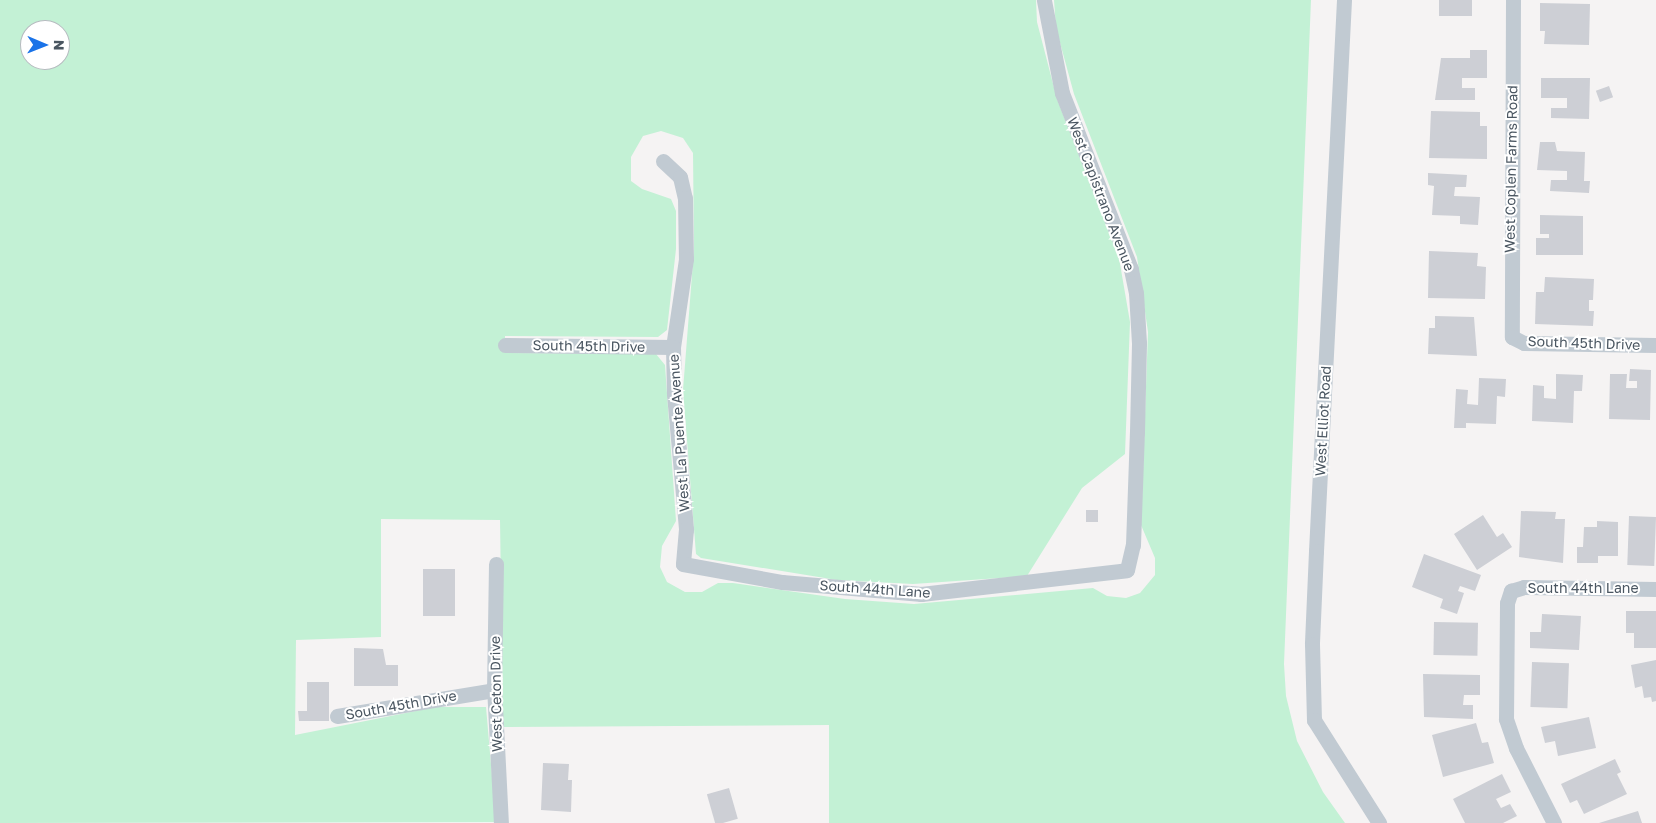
<!DOCTYPE html>
<html>
<head>
<meta charset="utf-8">
<style>
	body { margin:0 }
	#map { position:relative; width:1656px; height:823px; overflow:hidden; background:#f5f3f3; font-family:"Golos Text",sans-serif }
	div>[style] { position:absolute }
	.green>* { inset:0; background:#c3f1d5 }
	.building>* { inset:0; background:#cdcfd5; transform-origin:0 0 }
	.street>* { height:15px; margin:-7.5px; padding:0 7.5px; transform-origin:7.5px; border-radius:7.5px; background:#c1cad2 }
	span { translate:-50% -50%; white-space:nowrap; text-align:center; line-height:1.15; -webkit-text-stroke:4px #fff; paint-order:stroke }
	.street-label { font-size:14px; color:#4a5661 }
	.north { position:absolute; left:20px; top:20px; width:50px; height:50px; box-sizing:border-box; background:#fff; border:1px solid #b7bbc0; border-radius:50%; rotate:91deg; font-size:14px; font-weight:700; line-height:20px; text-align:center; color:#4a5661 }
	.north::after { content:''; display:block; margin:auto; width:18px; height:22px; background:#1a73e8; clip-path:polygon(50% 0,100% 100%,50% 72%,0 100%) }
</style>
</head>
<body>
<div id="map">
	<div class="green">
		<i style="clip-path:polygon(evenodd,0 0,1036px 0,1037px 22px,1057px 99px,1119px 258px,1130px 322px,1125px 454px,1082px 488px,1027px 576px,913px 584px,837px 580px,701px 558px,696px 554px,683px 390px,694px 249px,693px 153px,683px 138px,661px 131px,643px 136px,631px 157px,631px 181px,642px 189px,671px 199px,676px 211px,676px 249px,667px 330px,658px 337px,505px 336px,505px 353px,656px 354px,665px 365px,676px 521px,662px 546px,660px 567px,667px 582px,685px 592px,702px 592px,718px 583px,733px 583px,845px 599px,914px 604px,1093px 588px,1107px 596px,1126px 598px,1140px 593px,1155px 575px,1155px 558px,1141px 525px,1148px 332px,1137px 257px,1074px 94px,1056px 28px,1054px 0,1311px 0,1284px 664px,1286px 696px,1297px 741px,1323px 792px,1345px 823px,829px 823px,829px 725px,503px 727px,500px 520px,381px 519px,381px 637px,296px 640px,295px 735px,436px 707px,486px 707px,496px 822px,0 823px,0 0,30px 30px,60px 30px,60px 60px,30px 60px,30px 30px)"></i>
	</div>
	<div class="building">
		<i style="left:1439px;top:0;width:33px;height:16px"></i>
		<i style="clip-path:polygon(1540px 3px,1590px 4px,1589px 45px,1544px 44px,1545px 31px,1540px 31px)"></i>
		<i style="clip-path:polygon(1470px 50px,1487px 50px,1487px 78px,1462px 78px,1462px 88px,1475px 88px,1475px 100px,1435px 100px,1441px 58px,1470px 58px)"></i>
		<i style="clip-path:polygon(1541px 78px,1590px 78px,1589px 119px,1551px 118px,1551px 108px,1567px 108px,1567px 98px,1541px 98px)"></i>
		<i style="left:1609px;top:86px;width:12px;height:14px;rotate:70deg"></i>
		<i style="clip-path:polygon(1431px 111px,1480px 112px,1480px 126px,1487px 126px,1487px 159px,1429px 158px)"></i>
		<i style="clip-path:polygon(1540px 142px,1555px 142px,1557px 151px,1585px 152px,1584px 181px,1590px 181px,1589px 193px,1550px 191px,1551px 180px,1567px 180px,1567px 171px,1537px 170px)"></i>
		<i style="clip-path:polygon(1428px 173px,1467px 175px,1466px 187px,1455px 187px,1454px 196px,1480px 197px,1478px 225px,1460px 224px,1460px 216px,1432px 215px,1434px 186px,1428px 185px)"></i>
		<i style="clip-path:polygon(1540px 215px,1583px 216px,1583px 255px,1536px 255px,1536px 238px,1549px 238px,1549px 234px,1540px 234px)"></i>
		<i style="clip-path:polygon(1429px 251px,1478px 253px,1477px 266px,1486px 267px,1485px 299px,1428px 298px)"></i>
		<i style="clip-path:polygon(1545px 277px,1594px 279px,1593px 300px,1589px 300px,1589px 311px,1594px 311px,1593px 326px,1535px 324px,1536px 292px,1544px 292px)"></i>
		<i style="clip-path:polygon(1435px 316px,1474px 317px,1477px 356px,1428px 354px,1429px 328px,1435px 328px)"></i>
		<i style="clip-path:polygon(1630px 369px,1651px 370px,1650px 420px,1609px 419px,1610px 374px,1627px 374px,1626px 388px,1637px 388px,1637px 381px,1629px 381px)"></i>
		<i style="clip-path:polygon(1556px 374px,1583px 375px,1582px 391px,1574px 391px,1573px 423px,1532px 421px,1533px 385px,1544px 386px,1544px 398px,1556px 399px)"></i>
		<i style="clip-path:polygon(1479px 378px,1506px 379px,1505px 397px,1497px 396px,1496px 424px,1466px 423px,1466px 428px,1454px 428px,1456px 389px,1468px 390px,1467px 404px,1478px 405px)"></i>
		<i style="left:1086px;top:510px;width:12px;height:12px"></i>
		<i style="clip-path:polygon(1521px 511px,1556px 512px,1555px 519px,1565px 519px,1563px 563px,1519px 557px)"></i>
		<i style="clip-path:polygon(1483px 515px,1497px 537px,1503px 533px,1512px 547px,1477px 570px,1454px 534px)"></i>
		<i style="left:1629px;top:516px;width:27px;height:49px;rotate:2deg"></i>
		<i style="clip-path:polygon(1597px 521px,1618px 522px,1618px 556px,1598px 556px,1598px 563px,1577px 563px,1577px 547px,1583px 547px,1584px 527px,1597px 527px)"></i>
		<i style="clip-path:polygon(1424px 554px,1481px 575px,1475px 591px,1460px 586px,1458px 591px,1464px 593px,1457px 614px,1440px 608px,1443px 599px,1412px 587px)"></i>
		<i style="left:423px;top:569px;width:32px;height:47px"></i>
		<i style="clip-path:polygon(1626px 611px,1656px 611px,1656px 648px,1634px 648px,1634px 633px,1626px 633px)"></i>
		<i style="clip-path:polygon(1542px 614px,1581px 616px,1579px 650px,1530px 648px,1530px 632px,1541px 632px)"></i>
		<i style="left:1434px;top:622px;width:44px;height:33px;rotate:1deg"></i>
		<i style="clip-path:polygon(354px 648px,383px 649px,386px 665px,398px 665px,398px 686px,354px 686px)"></i>
		<i style="clip-path:polygon(1656px 660px,1656px 701px,1652px 702px,1651px 697px,1644px 698px,1642px 686px,1635px 688px,1631px 665px)"></i>
		<i style="left:1532px;top:662px;width:37px;height:45px;rotate:2deg"></i>
		<i style="clip-path:polygon(1423px 674px,1480px 675px,1480px 695px,1464px 695px,1463px 705px,1473px 705px,1473px 719px,1424px 717px)"></i>
		<i style="clip-path:polygon(307px 682px,329px 682px,329px 721px,299px 721px,298px 711px,307px 711px)"></i>
		<i style="clip-path:polygon(1589px 717px,1596px 748px,1558px 756px,1555px 741px,1545px 743px,1541px 727px)"></i>
		<i style="clip-path:polygon(1476px 723px,1482px 743px,1488px 742px,1494px 763px,1443px 777px,1432px 735px)"></i>
		<i style="clip-path:polygon(1615px 759px,1621px 772px,1617px 774px,1627px 794px,1584px 814px,1577px 800px,1570px 803px,1561px 784px)"></i>
		<i style="clip-path:polygon(543px 763px,569px 764px,568px 780px,572px 780px,571px 812px,541px 810px)"></i>
		<i style="clip-path:polygon(1502px 774px,1511px 792px,1496px 799px,1501px 808px,1510px 804px,1517px 816px,1503px 823px,1465px 823px,1453px 799px)"></i>
		<i style="left:729px;top:788px;width:32px;height:23px;rotate:74deg"></i>
		<i style="clip-path:polygon(1638px 811px,1642px 823px,1599px 823px)"></i>
	</div>
	<div class="street">
		<i style="left:1344px;top:0;width:552px;rotate:92.91deg"></i>
		<i style="left:1316px;top:551px;width:93px;rotate:92.5deg"></i>
		<i style="left:1312px;top:644px;width:76px;rotate:88.5deg"></i>
		<i style="left:1314px;top:720px;width:122px;rotate:57.7deg"></i>
		<i style="left:1513px;top:0;width:337px;rotate:90.2deg"></i>
		<i style="left:1512px;top:337px;width:13px;rotate:27deg"></i>
		<i style="left:1524px;top:343px;width:132px;rotate:0.9deg"></i>
		<i style="left:663px;top:161px;width:23px;rotate:43deg"></i>
		<i style="left:680px;top:177px;width:22px;rotate:77deg"></i>
		<i style="left:685px;top:198px;width:61px;rotate:89.1deg"></i>
		<i style="left:686px;top:259px;width:89px;rotate:98.4deg"></i>
		<i style="left:673px;top:347px;width:47px;rotate:88.8deg"></i>
		<i style="left:674px;top:394px;width:136px;rotate:84.9deg"></i>
		<i style="left:686px;top:529px;width:35px;rotate:95deg"></i>
		<i style="left:683px;top:564px;width:101px;rotate:10.3deg"></i>
		<i style="left:782px;top:582px;width:140px;rotate:4.9deg"></i>
		<i style="left:921px;top:594px;width:207px;rotate:-6.6deg"></i>
		<i style="left:1127px;top:570px;width:26px;rotate:-77deg"></i>
		<i style="left:1133px;top:545px;width:113px;rotate:-88deg"></i>
		<i style="left:1137px;top:432px;width:89px;rotate:-88.7deg"></i>
		<i style="left:1139px;top:343px;width:50px;rotate:-93.4deg"></i>
		<i style="left:1136px;top:293px;width:25px;rotate:-102deg"></i>
		<i style="left:1131px;top:269px;width:189px;rotate:-111.4deg"></i>
		<i style="left:1062px;top:93px;width:95px;rotate:-101deg"></i>
		<i style="left:505px;top:345px;width:168px;rotate:0.7deg"></i>
		<i style="left:496px;top:564px;width:122px;rotate:90.9deg"></i>
		<i style="left:494px;top:686px;width:137px;rotate:87.1deg"></i>
		<i style="left:337px;top:716px;width:159px;rotate:-9.4deg"></i>
		<i style="left:1554px;top:823px;width:84px;rotate:-116.9deg"></i>
		<i style="left:1516px;top:748px;width:31px;rotate:-109deg"></i>
		<i style="left:1506px;top:719px;width:116px;rotate:-89.5deg"></i>
		<i style="left:1507px;top:603px;width:13px;rotate:-72deg"></i>
		<i style="left:1511px;top:591px;width:14px;rotate:-17deg"></i>
		<i style="left:1524px;top:587px;width:132px;rotate:0.9deg"></i>
	</div>
	<div class="street-label">
		<span style="left:1511px;top:169px;rotate:-89deg">West Coplen Farms Road</span>
		<span style="left:1101px;top:194px;rotate:69deg">West Capistrano Avenue</span>
		<span style="left:1584px;top:343px;rotate:2deg">South 45th Drive</span>
		<span style="left:589px;top:346px;rotate:1deg">South 45th Drive</span>
		<span style="left:1323px;top:421px;rotate:-87deg">West Elliot Road</span>
		<span style="left:679px;top:433px;rotate:-94deg">West La Puente Avenue</span>
		<span style="left:1583px;top:588px">South 44th Lane</span>
		<span style="left:875px;top:589px;rotate:4deg">South 44th Lane</span>
		<span style="left:496px;top:694px;rotate:-91deg">West Ceton Drive</span>
		<span style="left:401px;top:705px;rotate:-10deg">South 45th Drive</span>
	</div>
	<div class="north">N</div>
</div>
</body>
</html>
